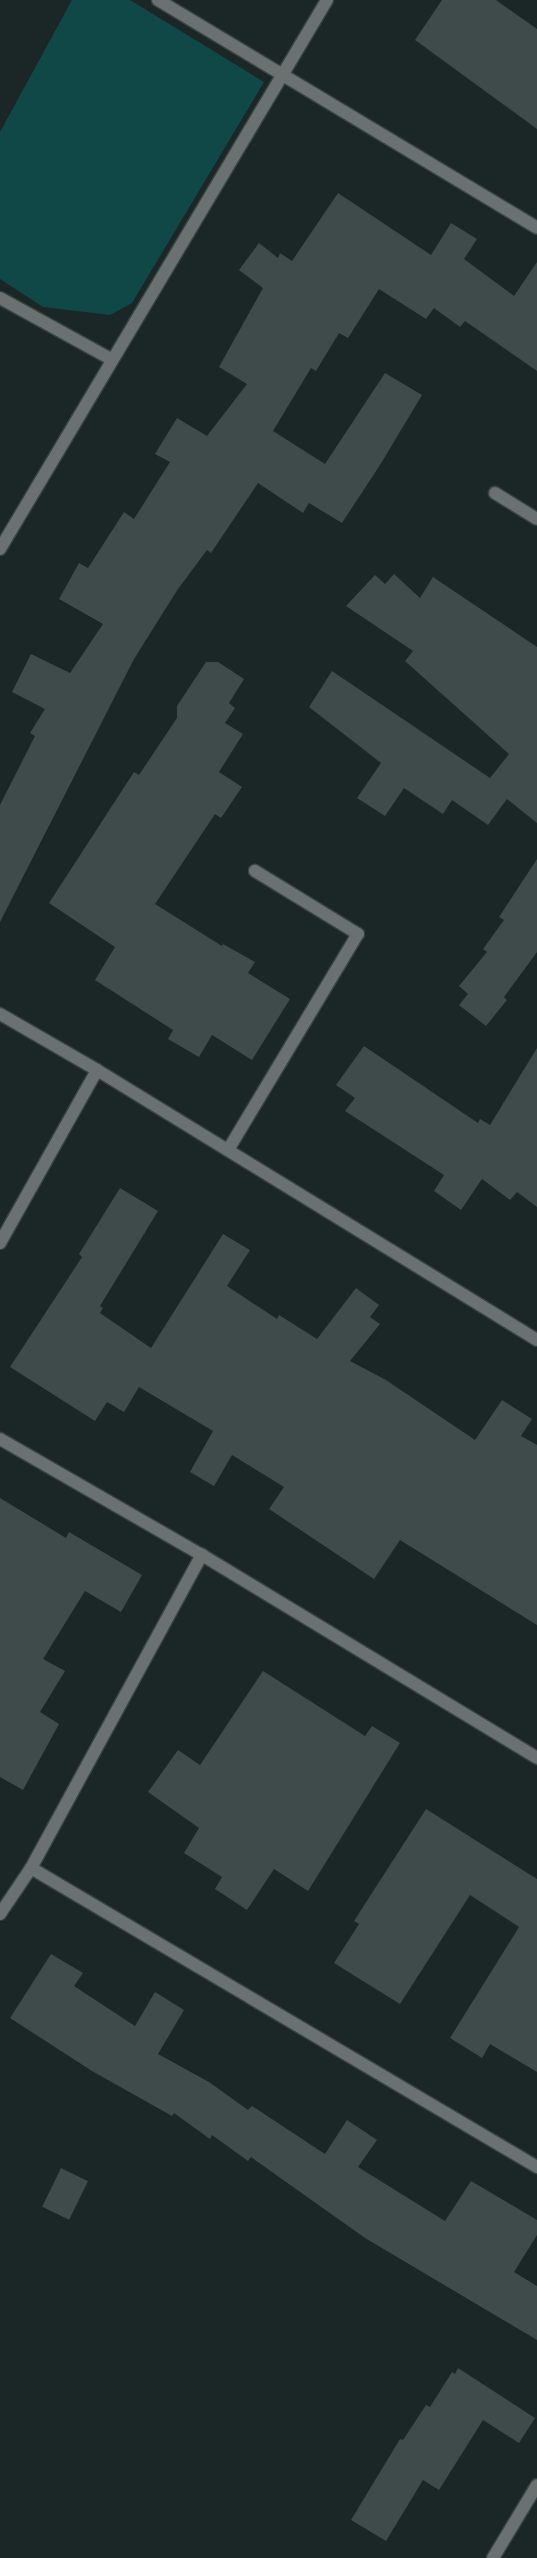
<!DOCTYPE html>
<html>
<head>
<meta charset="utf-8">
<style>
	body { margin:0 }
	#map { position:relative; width:537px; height:2558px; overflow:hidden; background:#1b2626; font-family:"Titillium Web",sans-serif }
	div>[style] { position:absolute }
	.green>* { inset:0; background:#104848 }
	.building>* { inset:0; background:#3f4a4a; transform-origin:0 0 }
	.roads { filter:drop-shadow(1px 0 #384242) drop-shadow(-1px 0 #384242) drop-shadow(0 1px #384242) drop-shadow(0 -1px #384242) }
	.minor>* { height:12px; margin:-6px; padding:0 6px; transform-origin:6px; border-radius:6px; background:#6b7171 }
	span { translate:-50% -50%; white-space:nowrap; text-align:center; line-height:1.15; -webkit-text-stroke:4px #1b2626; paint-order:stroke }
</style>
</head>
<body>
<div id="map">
	<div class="green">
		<i style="clip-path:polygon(72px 0,130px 0,264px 82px,132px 303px,110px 315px,43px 307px,0 279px,0 132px)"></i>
	</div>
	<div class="building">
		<i style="clip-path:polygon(442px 0,496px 0,537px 29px,537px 129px,415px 40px)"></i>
		<i style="clip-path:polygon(338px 193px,431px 255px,451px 223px,477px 239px,464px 259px,514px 296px,537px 262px,537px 371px,465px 321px,460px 327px,434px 308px,426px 319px,379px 289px,348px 338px,339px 333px,316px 371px,311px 368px,273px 431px,325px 464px,385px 373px,422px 395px,380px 465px,342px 523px,309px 503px,303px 513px,258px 483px,211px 553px,207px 550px,178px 589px,134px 659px,0 922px,0 805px,35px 736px,30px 733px,45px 709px,12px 692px,31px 654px,70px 673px,103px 624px,59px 599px,79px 563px,88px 568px,124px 512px,134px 519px,170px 462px,155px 454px,177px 418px,207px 436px,247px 384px,219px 367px,263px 288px,239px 270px,259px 243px,278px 258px,280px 253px,292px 261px)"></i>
		<i style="clip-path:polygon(394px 574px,420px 598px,433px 577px,537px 647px,537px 823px,507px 799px,488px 825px,452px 800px,443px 814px,404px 788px,385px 816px,357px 798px,381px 763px,309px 707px,332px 671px,490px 778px,509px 754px,405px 661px,413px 651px,346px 606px,375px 575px,385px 584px)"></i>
		<i style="clip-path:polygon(206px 662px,218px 662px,244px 679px,229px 703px,235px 708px,225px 723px,243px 734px,219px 772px,242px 787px,221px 818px,215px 814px,155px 904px,222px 946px,223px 944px,255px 962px,248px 973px,290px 999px,252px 1060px,212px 1035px,199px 1057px,168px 1039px,173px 1030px,95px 980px,115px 947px,49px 903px,134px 772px,139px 775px,177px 718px,177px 706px)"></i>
		<i style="clip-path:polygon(537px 859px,537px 952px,504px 997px,507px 1000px,486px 1026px,459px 1005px,468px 994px,459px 986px,487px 952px,483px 949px,504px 920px,499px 917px)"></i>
		<i style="clip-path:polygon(364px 1046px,478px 1123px,480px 1119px,490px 1125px,537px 1048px,537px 1207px,517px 1192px,510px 1200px,482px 1179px,461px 1210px,434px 1191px,444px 1175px,345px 1111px,355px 1098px,336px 1085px)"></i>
		<i style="clip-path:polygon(120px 1188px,158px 1211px,100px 1306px,103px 1308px,100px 1313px,151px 1348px,223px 1234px,250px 1250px,227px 1286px,277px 1319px,279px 1315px,317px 1339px,356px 1288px,379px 1305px,370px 1317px,380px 1324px,350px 1361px,386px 1380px,475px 1440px,502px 1400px,532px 1419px,521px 1436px,537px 1445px,537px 1625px,400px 1540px,374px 1579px,269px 1509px,284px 1487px,232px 1455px,214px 1486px,190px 1472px,213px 1431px,139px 1387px,124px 1412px,107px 1402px,95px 1421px,10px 1367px,82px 1257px,79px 1254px)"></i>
		<i style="clip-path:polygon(0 1498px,66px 1538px,69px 1532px,142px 1575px,121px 1612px,85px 1591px,43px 1659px,65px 1671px,40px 1712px,59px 1724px,23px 1790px,0 1777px)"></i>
		<i style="clip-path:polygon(263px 1671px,365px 1736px,372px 1726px,400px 1743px,308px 1891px,274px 1869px,247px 1910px,215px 1889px,222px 1877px,184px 1853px,199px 1828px,148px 1792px,178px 1750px,200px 1765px)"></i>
		<i style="clip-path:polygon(426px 1809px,537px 1879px,537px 2072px,490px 2044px,482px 2058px,450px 2038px,519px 1927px,470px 1895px,400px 2004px,334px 1963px,359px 1924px,354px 1921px)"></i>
		<i style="clip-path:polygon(51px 1954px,83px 1973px,74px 1986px,135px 2026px,155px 1992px,184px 2010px,158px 2054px,209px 2082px,248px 2110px,252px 2106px,325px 2154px,347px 2120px,377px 2140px,358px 2167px,445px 2221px,471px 2181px,537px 2220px,537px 2235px,514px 2272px,537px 2286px,537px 2340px,365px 2238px,251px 2157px,248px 2161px,212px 2135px,210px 2139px,174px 2113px,172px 2116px,92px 2071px,10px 2018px)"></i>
		<i style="left:61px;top:2168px;width:30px;height:43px;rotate:26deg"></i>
		<i style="clip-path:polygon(458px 2368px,535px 2418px,519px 2443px,483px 2420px,439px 2490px,423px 2480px,386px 2541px,351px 2520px,400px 2439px,403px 2440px,426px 2405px,430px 2407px,452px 2372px,455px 2374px)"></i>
	</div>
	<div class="roads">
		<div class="minor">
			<i style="left:158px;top:0;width:442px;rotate:31deg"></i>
			<i style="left:0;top:298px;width:127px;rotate:28.8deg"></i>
			<i style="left:495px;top:493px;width:49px;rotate:31.8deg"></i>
			<i style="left:0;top:549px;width:639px;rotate:-59.22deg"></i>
			<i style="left:0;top:1014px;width:112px;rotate:30deg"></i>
			<i style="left:97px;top:1070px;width:516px;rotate:31.53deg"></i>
			<i style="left:228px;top:1150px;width:252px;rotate:-59deg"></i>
			<i style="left:358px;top:934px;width:121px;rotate:-148.5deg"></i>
			<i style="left:0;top:1243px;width:198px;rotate:-60.7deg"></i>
			<i style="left:0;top:1439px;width:233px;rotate:29.9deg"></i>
			<i style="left:202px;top:1555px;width:392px;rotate:31.2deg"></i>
			<i style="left:31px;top:1868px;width:588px;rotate:30.58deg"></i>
			<i style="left:0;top:1914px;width:55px;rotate:-56deg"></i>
			<i style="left:31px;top:1868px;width:357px;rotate:-61.4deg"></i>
			<i style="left:493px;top:2558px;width:85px;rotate:-58.9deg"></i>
		</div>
	</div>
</div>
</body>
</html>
